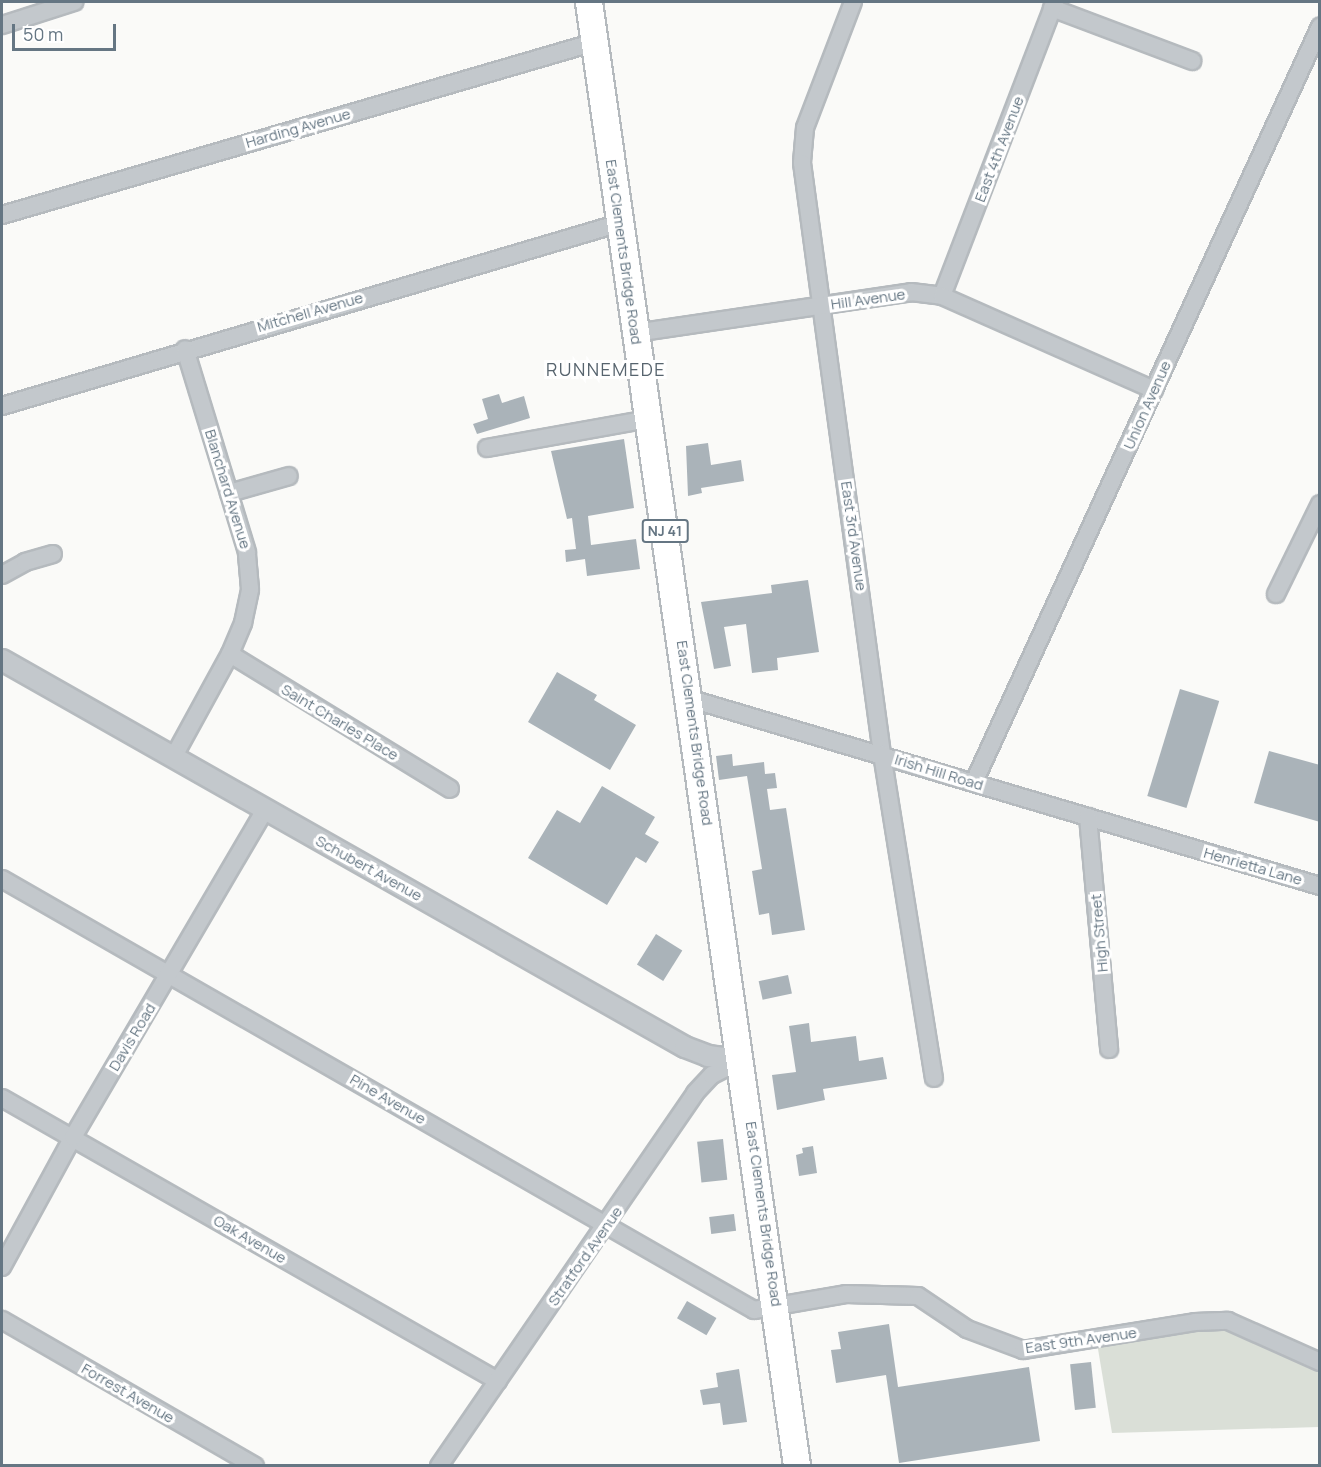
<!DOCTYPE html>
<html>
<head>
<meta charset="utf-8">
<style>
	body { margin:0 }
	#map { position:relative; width:1321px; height:1467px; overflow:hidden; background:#fafaf8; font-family:Manrope,sans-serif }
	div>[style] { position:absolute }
	.green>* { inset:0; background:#dadfd7 }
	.building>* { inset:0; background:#aab3b9; transform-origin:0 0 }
	.roads { filter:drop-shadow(2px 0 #b5babe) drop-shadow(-2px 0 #b5babe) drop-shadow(0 2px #b5babe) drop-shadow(0 -2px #b5babe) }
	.minor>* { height:16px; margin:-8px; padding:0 8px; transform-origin:8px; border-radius:8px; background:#c3c8cc }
	.tertiary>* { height:20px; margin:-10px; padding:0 10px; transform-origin:10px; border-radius:10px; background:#c3c8cc }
	.primary>* { height:26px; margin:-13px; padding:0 13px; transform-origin:13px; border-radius:13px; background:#fff }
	span { translate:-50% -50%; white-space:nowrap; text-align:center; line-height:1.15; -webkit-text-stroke:6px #fff; paint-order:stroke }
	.shield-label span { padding:2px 4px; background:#fff; border:2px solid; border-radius:4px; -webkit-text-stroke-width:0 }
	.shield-label { font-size:14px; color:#657683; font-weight:700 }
	.street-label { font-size:15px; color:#657683 }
	.quarter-label { font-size:18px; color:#57646e; letter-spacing:1.5px }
	.frame { position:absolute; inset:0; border:3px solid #657683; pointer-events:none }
	.scale { position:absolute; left:12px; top:24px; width:104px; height:27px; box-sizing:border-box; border:3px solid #657683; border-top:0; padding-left:8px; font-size:18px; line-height:21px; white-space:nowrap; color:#657683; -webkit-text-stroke:4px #fff; paint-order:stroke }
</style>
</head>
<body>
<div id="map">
	<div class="green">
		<i style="clip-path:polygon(1251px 1326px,1319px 1361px,1319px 1427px,1112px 1433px,1096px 1337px)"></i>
	</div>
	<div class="building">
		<i style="clip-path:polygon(499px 394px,502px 403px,524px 396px,530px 418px,477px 434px,473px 424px,488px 419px,482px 399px)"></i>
		<i style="clip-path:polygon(624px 439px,634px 508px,588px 516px,591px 545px,636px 539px,640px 569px,587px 576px,585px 559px,566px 562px,565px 550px,576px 549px,572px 518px,567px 519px,551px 451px)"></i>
		<i style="clip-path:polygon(708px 443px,711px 465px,741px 460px,744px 481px,701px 488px,702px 493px,688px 496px,686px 446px)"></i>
		<i style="clip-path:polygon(808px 580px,819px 652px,777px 658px,778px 670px,752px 673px,746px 624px,724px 627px,731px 666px,714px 669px,701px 602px,772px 593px,771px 585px)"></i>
		<i style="clip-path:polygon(557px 672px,597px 695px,594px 700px,636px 725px,610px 770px,528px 722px)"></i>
		<i style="left:1180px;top:689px;width:41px;height:112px;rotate:17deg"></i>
		<i style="clip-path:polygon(1269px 751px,1320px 765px,1320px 822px,1254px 803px)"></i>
		<i style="clip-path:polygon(732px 754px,733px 766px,764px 762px,765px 774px,775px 773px,777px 788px,767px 789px,770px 810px,786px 808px,805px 930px,772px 935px,769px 913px,759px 915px,752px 871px,762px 869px,747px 776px,719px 780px,716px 756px)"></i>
		<i style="clip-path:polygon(602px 786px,655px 817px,645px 834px,659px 842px,646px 863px,636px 857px,607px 905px,528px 858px,557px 810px,580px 823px)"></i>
		<i style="left:656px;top:934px;width:31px;height:36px;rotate:32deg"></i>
		<i style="left:788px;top:975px;width:19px;height:30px;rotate:78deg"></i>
		<i style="clip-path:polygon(809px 1023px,811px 1042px,856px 1036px,859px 1061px,883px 1057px,887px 1079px,823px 1089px,825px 1100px,777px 1110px,772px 1075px,796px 1072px,789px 1026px)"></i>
		<i style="left:723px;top:1139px;width:41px;height:26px;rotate:84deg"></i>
		<i style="clip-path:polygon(813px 1146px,817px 1173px,799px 1176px,796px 1155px,803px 1153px,802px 1148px)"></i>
		<i style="left:734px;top:1214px;width:17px;height:25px;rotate:83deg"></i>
		<i style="left:687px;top:1301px;width:34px;height:20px;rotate:30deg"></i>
		<i style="clip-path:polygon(889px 1324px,898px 1387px,1029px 1367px,1040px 1441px,899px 1463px,886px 1375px,836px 1383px,831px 1350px,841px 1349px,838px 1332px)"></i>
		<i style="left:1091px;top:1362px;width:46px;height:21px;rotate:84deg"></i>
		<i style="clip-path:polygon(739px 1369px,747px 1422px,723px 1425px,720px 1403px,703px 1405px,700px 1390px,718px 1387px,716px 1373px)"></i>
	</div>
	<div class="roads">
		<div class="minor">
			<i style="left:853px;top:2px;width:135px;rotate:110.9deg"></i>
			<i style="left:805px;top:128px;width:35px;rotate:95deg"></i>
			<i style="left:802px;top:163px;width:596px;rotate:82.29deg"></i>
			<i style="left:882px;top:754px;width:328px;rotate:80.9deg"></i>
			<i style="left:1052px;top:8px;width:150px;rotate:20.7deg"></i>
			<i style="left:2px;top:25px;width:76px;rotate:-17.7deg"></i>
			<i style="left:2px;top:215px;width:618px;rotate:-16.26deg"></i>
			<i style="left:942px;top:296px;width:315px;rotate:-69deg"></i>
			<i style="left:635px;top:333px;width:279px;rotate:-8.4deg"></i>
			<i style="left:911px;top:292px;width:31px;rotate:7deg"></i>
			<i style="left:942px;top:296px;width:232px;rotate:23.9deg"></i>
			<i style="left:2px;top:406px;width:645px;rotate:-16.49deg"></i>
			<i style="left:487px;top:448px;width:164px;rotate:-10.2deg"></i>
			<i style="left:229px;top:493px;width:62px;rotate:-15.8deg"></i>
			<i style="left:2px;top:575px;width:26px;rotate:-29deg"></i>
			<i style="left:25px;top:562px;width:29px;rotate:-16deg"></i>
			<i style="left:1276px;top:594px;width:100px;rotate:-63.9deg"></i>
			<i style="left:230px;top:654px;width:258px;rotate:31.5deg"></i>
			<i style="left:691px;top:699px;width:656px;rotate:16.56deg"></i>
			<i style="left:173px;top:758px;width:119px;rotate:-61.3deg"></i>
			<i style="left:230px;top:654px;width:34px;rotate:-67deg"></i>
			<i style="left:243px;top:623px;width:35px;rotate:-78deg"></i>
			<i style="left:250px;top:589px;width:37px;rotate:-95deg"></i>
			<i style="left:247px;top:552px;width:212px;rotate:-107deg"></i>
			<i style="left:974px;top:782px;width:831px;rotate:-65.38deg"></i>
			<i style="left:1088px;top:817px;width:233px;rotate:84.8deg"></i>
			<i style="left:2px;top:879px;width:867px;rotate:29.82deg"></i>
			<i style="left:754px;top:1310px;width:93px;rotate:-9.9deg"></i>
			<i style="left:846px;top:1294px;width:72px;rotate:1.6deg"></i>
			<i style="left:918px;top:1296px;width:59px;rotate:34deg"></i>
			<i style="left:967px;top:1329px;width:60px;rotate:20.6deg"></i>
			<i style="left:1023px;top:1350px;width:174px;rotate:-9.2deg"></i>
			<i style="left:1195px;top:1322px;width:33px;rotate:-2deg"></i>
			<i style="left:1228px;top:1321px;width:101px;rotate:24deg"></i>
			<i style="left:2px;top:1098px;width:571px;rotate:29.71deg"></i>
			<i style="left:2px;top:1267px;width:148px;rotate:-61.4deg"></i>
			<i style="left:73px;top:1137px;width:379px;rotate:-59.6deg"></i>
			<i style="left:2px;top:1320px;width:292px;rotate:30deg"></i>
			<i style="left:439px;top:1466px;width:452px;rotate:-55.5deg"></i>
			<i style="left:695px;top:1093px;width:25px;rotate:-47deg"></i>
			<i style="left:712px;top:1075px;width:34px;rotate:-27deg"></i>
		</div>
		<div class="tertiary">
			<i style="left:2px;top:660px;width:785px;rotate:29.54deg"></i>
			<i style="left:685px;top:1047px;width:25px;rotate:21deg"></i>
			<i style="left:708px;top:1056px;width:34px;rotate:7deg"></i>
		</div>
		<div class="primary">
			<i style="left:589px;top:2px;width:1479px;rotate:81.91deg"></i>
		</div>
	</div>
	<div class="shield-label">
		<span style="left:665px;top:531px">NJ 41</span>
	</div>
	<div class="street-label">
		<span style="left:298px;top:128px;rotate:-16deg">Harding Avenue</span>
		<span style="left:999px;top:149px;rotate:-69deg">East 4th Avenue</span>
		<span style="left:624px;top:252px;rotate:82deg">East Clements Bridge Road</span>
		<span style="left:868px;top:299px;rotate:-8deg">Hill Avenue</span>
		<span style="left:310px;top:312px;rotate:-16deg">Mitchell Avenue</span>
		<span style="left:1147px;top:405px;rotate:-66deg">Union Avenue</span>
		<span style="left:228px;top:489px;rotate:73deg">Blanchard Avenue</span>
		<span style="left:854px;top:536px;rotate:82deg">East 3rd Avenue</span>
		<span style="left:340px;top:722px;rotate:31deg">Saint Charles Place</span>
		<span style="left:695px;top:733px;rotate:82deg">East Clements Bridge Road</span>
		<span style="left:939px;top:772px;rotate:17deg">Irish Hill Road</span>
		<span style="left:1253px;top:866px;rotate:16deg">Henrietta Lane</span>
		<span style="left:369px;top:868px;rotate:29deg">Schubert Avenue</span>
		<span style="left:1099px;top:933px;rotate:-95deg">High Street</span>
		<span style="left:132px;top:1037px;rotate:-59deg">Davis Road</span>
		<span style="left:388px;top:1099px;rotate:30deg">Pine Avenue</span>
		<span style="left:764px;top:1214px;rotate:82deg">East Clements Bridge Road</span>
		<span style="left:250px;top:1239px;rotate:30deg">Oak Avenue</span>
		<span style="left:585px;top:1256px;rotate:-55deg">Stratford Avenue</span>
		<span style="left:1081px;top:1340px;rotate:-8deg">East 9th Avenue</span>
		<span style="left:128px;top:1393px;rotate:30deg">Forrest Avenue</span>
	</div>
	<div class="quarter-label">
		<span style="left:606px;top:369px">RUNNEMEDE</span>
	</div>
	<div class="frame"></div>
	<div class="scale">50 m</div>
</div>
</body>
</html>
